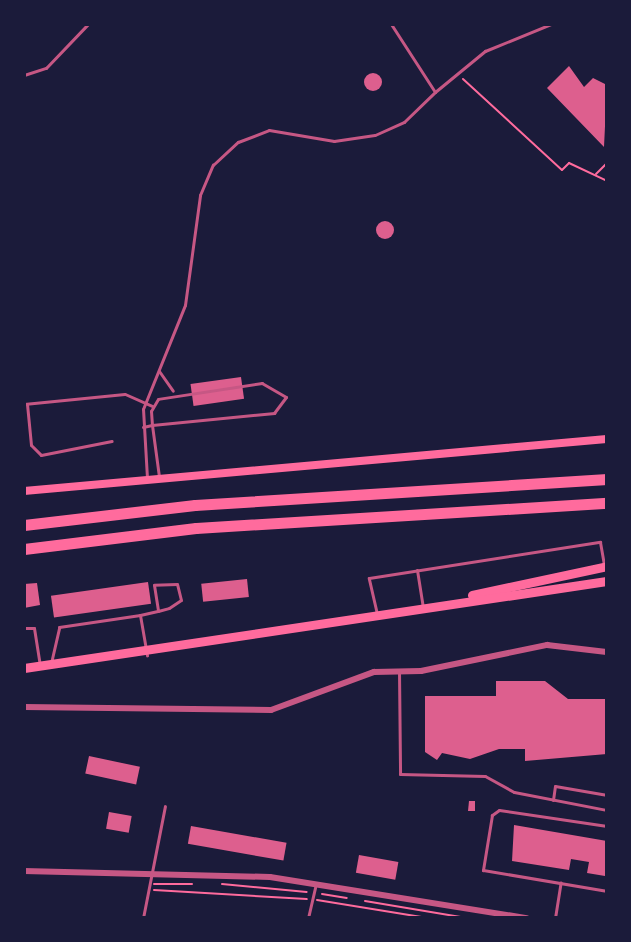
<!DOCTYPE html>
<html>
<head>
<meta charset="utf-8">
<style>
	body { margin:0 }
	#map { position:relative; width:631px; height:942px; overflow:hidden; background:#1b1b3a; font-family:"Space Grotesk",sans-serif }
	div>[style] { position:absolute }
	.building>* { inset:0; background:#dd5f8e; transform-origin:0 0 }
	.round { border-radius:50% }
	.path>* { height:2px; margin:-1px; padding:0 1px; transform-origin:1px; border-radius:1px; background:#ff6b9d }
	.service>* { height:3px; margin:-1.5px; padding:0 1.5px; transform-origin:1.5px; border-radius:1.5px; background:#c65784 }
	.minor>* { height:6px; margin:-3px; padding:0 3px; transform-origin:3px; border-radius:3px; background:#c65784 }
	.secondary>* { height:8px; margin:-4px; padding:0 4px; transform-origin:4px; border-radius:4px; background:#ff6b9d }
	.primary>* { height:9px; margin:-4.5px; padding:0 4.5px; transform-origin:4.5px; border-radius:4.5px; background:#ff6b9d }
	.motorway>* { height:11px; margin:-5.5px; padding:0 5.5px; transform-origin:5.5px; border-radius:5.5px; background:#ff6b9d }
	span { translate:-50% -50%; white-space:nowrap; text-align:center; line-height:1.15; -webkit-text-stroke:8px #1b1b3a; paint-order:stroke }
	.frame { position:absolute; inset:0; border:26px solid #1b1b3a; pointer-events:none }
</style>
</head>
<body>
<div id="map">
	<div class="building">
		<i style="clip-path:polygon(569px 66px,584px 87px,593px 78px,607px 85px,604px 147px,547px 88px)"></i>
		<i class="round" style="left:364px;top:73px;width:18px;height:18px"></i>
		<i class="round" style="left:376px;top:221px;width:18px;height:18px"></i>
		<i style="left:241px;top:377px;width:22px;height:51px;rotate:82deg"></i>
		<i style="left:247px;top:579px;width:18px;height:46px;rotate:84deg"></i>
		<i style="left:148px;top:582px;width:22px;height:98px;rotate:82deg"></i>
		<i style="clip-path:polygon(37px 583px,40px 605px,24px 608px,24px 584px)"></i>
		<i style="clip-path:polygon(496px 681px,545px 681px,568px 699px,605px 699px,607px 754px,525px 761px,525px 749px,499px 749px,470px 759px,442px 753px,437px 760px,425px 752px,425px 696px,496px 696px)"></i>
		<i style="left:89px;top:756px;width:52px;height:18px;rotate:12deg"></i>
		<i style="clip-path:polygon(469px 801px,475px 801px,475px 811px,468px 811px)"></i>
		<i style="left:109px;top:812px;width:23px;height:17px;rotate:10deg"></i>
		<i style="clip-path:polygon(514px 825px,607px 841px,605px 876px,587px 873px,589px 862px,571px 859px,569px 870px,512px 861px)"></i>
		<i style="left:191px;top:826px;width:97px;height:18px;rotate:10deg"></i>
		<i style="left:359px;top:855px;width:40px;height:18px;rotate:10deg"></i>
	</div>
	<div class="path">
		<i style="left:463px;top:79px;width:134px;rotate:42.6deg"></i>
		<i style="left:562px;top:170px;width:10px;rotate:-45deg"></i>
		<i style="left:569px;top:163px;width:42px;rotate:25.3deg"></i>
		<i style="left:607px;top:153px;width:6px;rotate:90deg"></i>
		<i style="left:596px;top:174px;width:16px;rotate:-45deg"></i>
		<i style="left:154px;top:884px;width:38px"></i>
		<i style="left:222px;top:884px;width:85px;rotate:5.4deg"></i>
		<i style="left:154px;top:890px;width:153px;rotate:3.4deg"></i>
		<i style="left:322px;top:894px;width:25px;rotate:9deg"></i>
		<i style="left:317px;top:900px;width:112px;rotate:9.2deg"></i>
		<i style="left:365px;top:901px;width:103px;rotate:9.5deg"></i>
	</div>
	<div class="service">
		<i style="left:391px;top:24px;width:81px;rotate:57.1deg"></i>
		<i style="left:435px;top:92px;width:65px;rotate:-39.4deg"></i>
		<i style="left:485px;top:51px;width:71px;rotate:-22.2deg"></i>
		<i style="left:24px;top:75px;width:23px;rotate:-18deg"></i>
		<i style="left:46px;top:68px;width:61px;rotate:-46.3deg"></i>
		<i style="left:159px;top:371px;width:24px;rotate:55deg"></i>
		<i style="left:24px;top:404px;width:101px;rotate:-5.7deg"></i>
		<i style="left:125px;top:394px;width:30px;rotate:24deg"></i>
		<i style="left:27px;top:404px;width:41px;rotate:84.4deg"></i>
		<i style="left:31px;top:445px;width:14px;rotate:45deg"></i>
		<i style="left:41px;top:455px;width:72px;rotate:-11.2deg"></i>
		<i style="left:143px;top:427px;width:9px;rotate:-13deg"></i>
		<i style="left:152px;top:425px;width:123px;rotate:-5.6deg"></i>
		<i style="left:274px;top:413px;width:20px;rotate:-53deg"></i>
		<i style="left:286px;top:397px;width:28px;rotate:-150deg"></i>
		<i style="left:262px;top:383px;width:105px;rotate:171.3deg"></i>
		<i style="left:158px;top:399px;width:14px;rotate:120deg"></i>
		<i style="left:151px;top:411px;width:14px;rotate:86deg"></i>
		<i style="left:152px;top:425px;width:52px;rotate:82.3deg"></i>
		<i style="left:147px;top:478px;width:69px;rotate:-93.3deg"></i>
		<i style="left:143px;top:409px;width:112px;rotate:-68deg"></i>
		<i style="left:185px;top:305px;width:111px;rotate:-82.2deg"></i>
		<i style="left:200px;top:195px;width:33px;rotate:-67deg"></i>
		<i style="left:213px;top:165px;width:34px;rotate:-43deg"></i>
		<i style="left:238px;top:142px;width:33px;rotate:-21deg"></i>
		<i style="left:269px;top:130px;width:66px;rotate:9.6deg"></i>
		<i style="left:334px;top:141px;width:41px;rotate:-8.3deg"></i>
		<i style="left:375px;top:135px;width:32px;rotate:-24deg"></i>
		<i style="left:404px;top:122px;width:43px;rotate:-44.1deg"></i>
		<i style="left:417px;top:570px;width:36px;rotate:81deg"></i>
		<i style="left:377px;top:614px;width:37px;rotate:-103deg"></i>
		<i style="left:369px;top:578px;width:234px;rotate:-8.9deg"></i>
		<i style="left:600px;top:542px;width:22px;rotate:80deg"></i>
		<i style="left:140px;top:615px;width:41px;rotate:80.1deg"></i>
		<i style="left:24px;top:628px;width:10px"></i>
		<i style="left:34px;top:628px;width:37px;rotate:81deg"></i>
		<i style="left:51px;top:663px;width:37px;rotate:-77deg"></i>
		<i style="left:59px;top:627px;width:82px;rotate:-8.4deg"></i>
		<i style="left:140px;top:615px;width:18px;rotate:-13deg"></i>
		<i style="left:158px;top:611px;width:11px;rotate:-15deg"></i>
		<i style="left:169px;top:608px;width:14px;rotate:-34deg"></i>
		<i style="left:181px;top:600px;width:16px;rotate:-104deg"></i>
		<i style="left:177px;top:584px;width:23px;rotate:178deg"></i>
		<i style="left:154px;top:585px;width:26px;rotate:81deg"></i>
		<i style="left:399px;top:671px;width:103px;rotate:89.4deg"></i>
		<i style="left:400px;top:774px;width:85px;rotate:1.3deg"></i>
		<i style="left:485px;top:776px;width:33px;rotate:29deg"></i>
		<i style="left:514px;top:792px;width:95px;rotate:11deg"></i>
		<i style="left:553px;top:800px;width:14px;rotate:-82deg"></i>
		<i style="left:555px;top:786px;width:53px;rotate:9.8deg"></i>
		<i style="left:607px;top:826px;width:109px;rotate:-171.6deg"></i>
		<i style="left:499px;top:810px;width:9px;rotate:144deg"></i>
		<i style="left:492px;top:815px;width:56px;rotate:99.3deg"></i>
		<i style="left:483px;top:870px;width:126px;rotate:9.6deg"></i>
		<i style="left:143px;top:918px;width:114px;rotate:-78.9deg"></i>
		<i style="left:308px;top:918px;width:32px;rotate:-77deg"></i>
		<i style="left:555px;top:918px;width:36px;rotate:-81deg"></i>
	</div>
	<div class="minor">
		<i style="left:24px;top:707px;width:247px;rotate:0.7deg"></i>
		<i style="left:271px;top:710px;width:110px;rotate:-20.3deg"></i>
		<i style="left:374px;top:672px;width:47px;rotate:-1.2deg"></i>
		<i style="left:421px;top:671px;width:129px;rotate:-11.7deg"></i>
		<i style="left:547px;top:645px;width:60px;rotate:6.7deg"></i>
		<i style="left:24px;top:871px;width:246px;rotate:1.4deg"></i>
		<i style="left:270px;top:877px;width:260px;rotate:9.1deg"></i>
	</div>
	<div class="secondary">
		<i style="left:24px;top:491px;width:585px;rotate:-5.1deg"></i>
	</div>
	<div class="primary">
		<i style="left:472px;top:595px;width:138px;rotate:-12.1deg"></i>
		<i style="left:24px;top:668px;width:589px;rotate:-8.49deg"></i>
	</div>
	<div class="motorway">
		<i style="left:24px;top:525px;width:172px;rotate:-6.7deg"></i>
		<i style="left:195px;top:505px;width:413px;rotate:-3.6deg"></i>
		<i style="left:24px;top:549px;width:173px;rotate:-7deg"></i>
		<i style="left:196px;top:528px;width:412px;rotate:-3.5deg"></i>
	</div>
	<div class="frame"></div>
</div>
</body>
</html>
